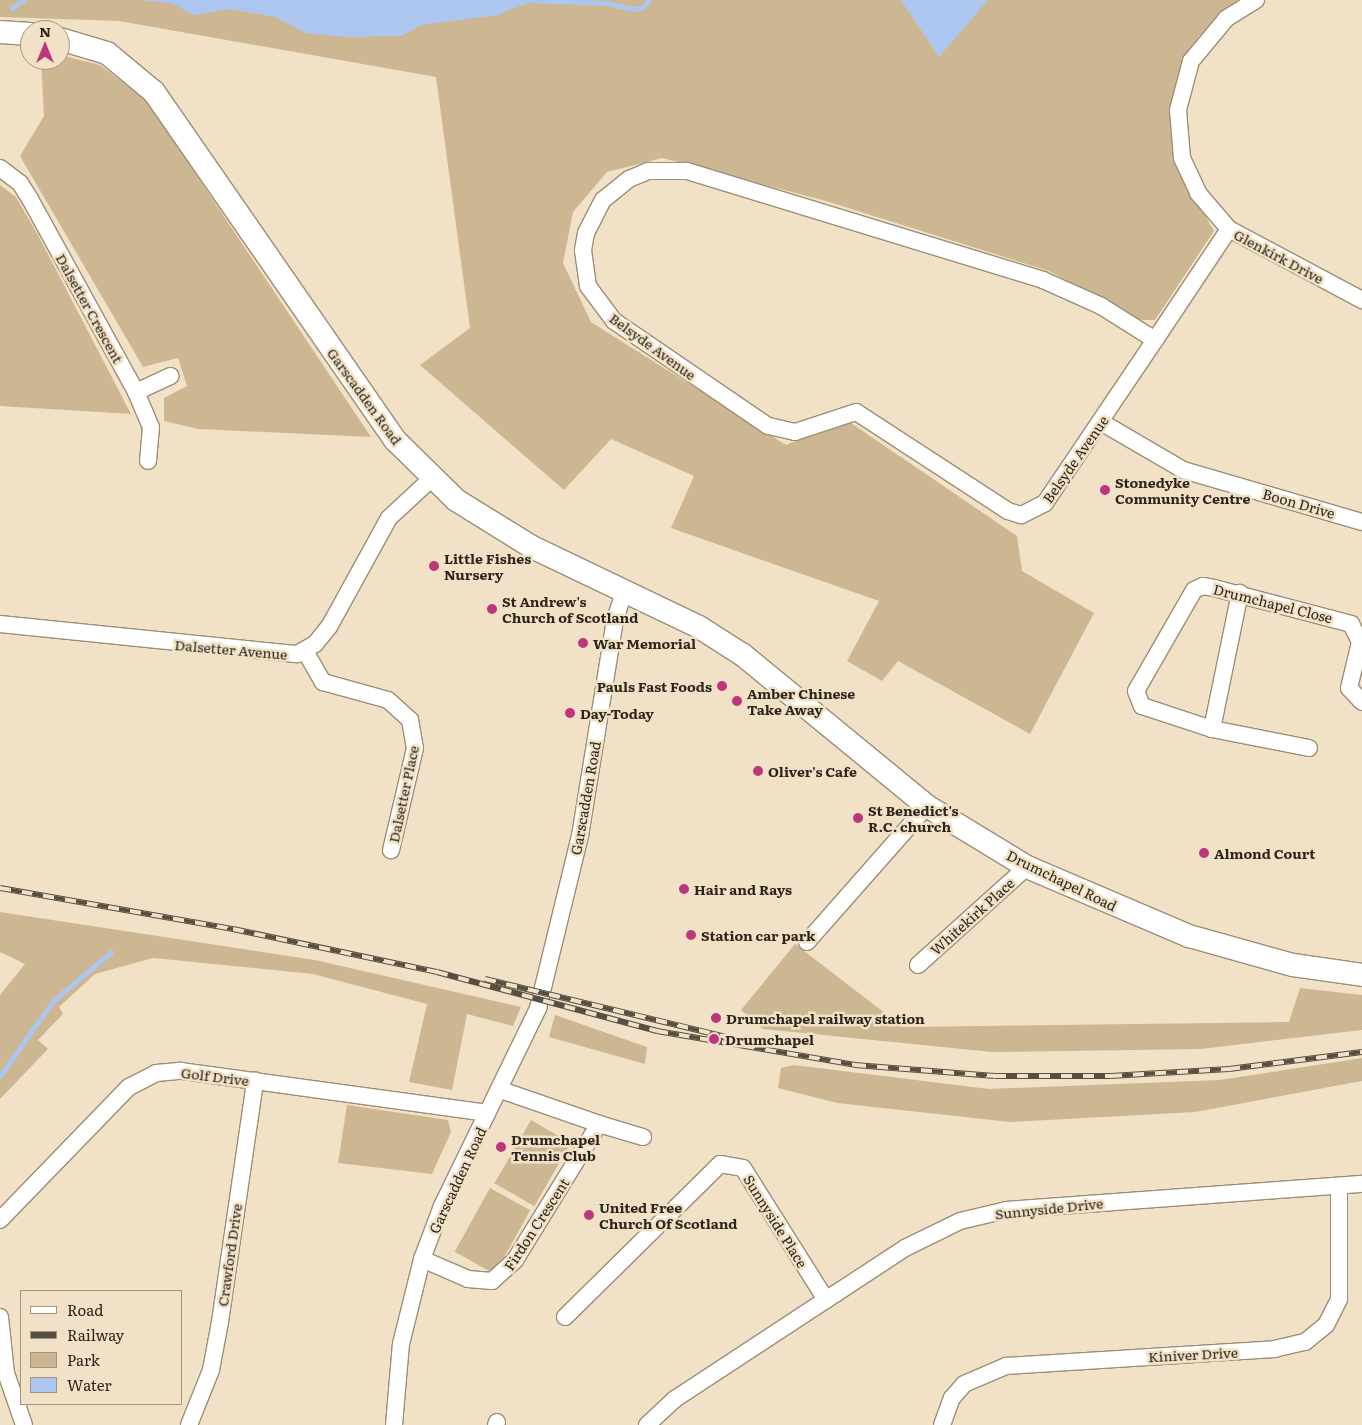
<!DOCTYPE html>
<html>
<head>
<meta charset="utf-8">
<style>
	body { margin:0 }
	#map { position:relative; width:1362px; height:1425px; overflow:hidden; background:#f1e2c7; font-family:Literata,serif }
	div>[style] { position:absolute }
	.green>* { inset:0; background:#cdb793; transform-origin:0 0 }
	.water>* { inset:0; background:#acc6ef }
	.stream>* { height:5px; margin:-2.5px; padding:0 2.5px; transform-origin:2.5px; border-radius:2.5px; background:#acc6ef }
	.roads { filter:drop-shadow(1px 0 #9c8e75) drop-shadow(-1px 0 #9c8e75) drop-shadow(0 1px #9c8e75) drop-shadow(0 -1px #9c8e75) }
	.street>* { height:16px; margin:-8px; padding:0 8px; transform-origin:8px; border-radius:8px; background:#fff }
	.secondary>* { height:22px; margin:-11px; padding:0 11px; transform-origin:11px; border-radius:11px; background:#fff }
	.rail>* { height:5.5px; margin-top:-2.75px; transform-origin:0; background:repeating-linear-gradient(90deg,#f1e2c7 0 11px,#574f41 0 22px); box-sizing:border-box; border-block:1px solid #574f41 }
	.dots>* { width:14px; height:14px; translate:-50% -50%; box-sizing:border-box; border:2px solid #f1e2c7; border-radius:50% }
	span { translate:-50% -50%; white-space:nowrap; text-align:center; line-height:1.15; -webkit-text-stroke:5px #f1e2c7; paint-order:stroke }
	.street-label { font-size:14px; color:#2b251b }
	.poi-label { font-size:14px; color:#2b251b; font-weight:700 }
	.left { translate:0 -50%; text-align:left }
	.right { translate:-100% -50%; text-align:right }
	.legend { position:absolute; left:20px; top:1290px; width:162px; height:115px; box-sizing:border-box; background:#f1e2c7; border:1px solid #a29682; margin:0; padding:6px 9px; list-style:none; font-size:15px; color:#2b251b }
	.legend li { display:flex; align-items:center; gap:10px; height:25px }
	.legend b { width:25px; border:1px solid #a29682 }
	.north { position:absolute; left:20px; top:20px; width:50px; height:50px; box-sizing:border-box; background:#f1e2c7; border:1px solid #a29682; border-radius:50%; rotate:0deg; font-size:14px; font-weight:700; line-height:20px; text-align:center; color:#2b251b }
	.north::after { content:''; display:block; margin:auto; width:18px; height:22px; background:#bb367a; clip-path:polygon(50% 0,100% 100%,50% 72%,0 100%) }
</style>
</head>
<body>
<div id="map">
	<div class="green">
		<i style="clip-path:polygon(0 0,1238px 0,1198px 37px,1175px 87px,1171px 132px,1179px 170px,1214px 231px,1155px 320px,1139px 320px,1049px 271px,826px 201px,662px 158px,607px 172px,573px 212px,563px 263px,591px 322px,786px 445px,845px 419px,1017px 536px,1022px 571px,1094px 613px,1030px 734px,898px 661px,882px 681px,847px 661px,879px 601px,671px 528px,694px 476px,611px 439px,564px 490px,420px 365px,470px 328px,436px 77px,119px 21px,0 17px)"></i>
		<i style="clip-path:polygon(60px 55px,100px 65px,147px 101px,371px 437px,198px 429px,164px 421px,164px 398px,187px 386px,178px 358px,143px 367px,20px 156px,44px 116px,41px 60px,60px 60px)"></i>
		<i style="clip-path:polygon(0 185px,16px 197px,38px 235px,131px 414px,0 406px)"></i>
		<i style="clip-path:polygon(0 912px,315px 960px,521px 1007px,513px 1026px,467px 1014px,452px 1090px,409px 1082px,427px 1004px,313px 974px,153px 958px,95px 974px,59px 1007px,63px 1014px,38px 1040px,48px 1049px,0 1099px,0 995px,25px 964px,0 952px)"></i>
		<i style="clip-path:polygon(795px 944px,903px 1027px,1289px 1022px,1300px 988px,1362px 995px,1362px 1030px,1201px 1049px,992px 1052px,763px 1029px,741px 1010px)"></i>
		<i style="clip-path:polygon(555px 1015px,647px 1047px,645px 1064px,549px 1037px)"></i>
		<i style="clip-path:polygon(1362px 1058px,1362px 1081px,1195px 1112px,1010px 1122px,837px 1103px,778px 1088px,781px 1068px,794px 1065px,989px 1089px,1220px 1080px)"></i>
		<i style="clip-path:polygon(347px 1105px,448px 1120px,451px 1132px,432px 1174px,338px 1163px)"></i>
		<i style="left:531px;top:1120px;width:46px;height:73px;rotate:30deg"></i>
		<i style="left:490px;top:1188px;width:46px;height:73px;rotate:29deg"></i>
	</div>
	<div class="water">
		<i style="clip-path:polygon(140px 0,528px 0,498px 15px,421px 25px,402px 36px,346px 37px,306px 33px,275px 17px,230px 9px,194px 15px,171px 3px)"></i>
		<i style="clip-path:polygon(901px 0,988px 0,939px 57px)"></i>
	</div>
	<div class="stream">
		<i style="left:529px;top:0;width:79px;rotate:2.2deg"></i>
		<i style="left:608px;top:3px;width:25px;rotate:14deg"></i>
		<i style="left:632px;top:9px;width:11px;rotate:-10deg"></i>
		<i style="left:643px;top:7px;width:9px;rotate:-49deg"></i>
		<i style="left:510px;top:6px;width:19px;rotate:-18deg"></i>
		<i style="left:12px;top:8px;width:14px;rotate:-36deg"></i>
		<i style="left:0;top:1076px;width:92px;rotate:-54.8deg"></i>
		<i style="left:53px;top:1001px;width:76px;rotate:-40.2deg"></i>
	</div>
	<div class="roads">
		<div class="street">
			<i style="left:1256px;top:0;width:36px;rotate:148deg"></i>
			<i style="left:1226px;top:19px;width:55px;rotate:129.8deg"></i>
			<i style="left:1191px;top:61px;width:51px;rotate:104.9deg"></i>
			<i style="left:1178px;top:110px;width:48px;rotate:85.2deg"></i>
			<i style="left:1182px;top:158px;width:38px;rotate:65deg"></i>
			<i style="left:1198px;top:193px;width:48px;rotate:49.3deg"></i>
			<i style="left:1229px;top:229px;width:151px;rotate:28.1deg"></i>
			<i style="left:0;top:168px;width:25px;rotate:37deg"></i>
			<i style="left:20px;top:183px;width:19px;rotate:58deg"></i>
			<i style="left:30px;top:199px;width:220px;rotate:61.2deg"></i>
			<i style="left:136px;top:392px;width:38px;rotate:67deg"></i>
			<i style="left:151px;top:427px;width:34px;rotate:95deg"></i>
			<i style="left:1155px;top:340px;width:197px;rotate:124deg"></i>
			<i style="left:1045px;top:503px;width:27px;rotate:153deg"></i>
			<i style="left:1021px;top:515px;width:14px;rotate:-163deg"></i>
			<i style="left:1008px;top:511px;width:181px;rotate:-146.9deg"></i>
			<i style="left:856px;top:412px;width:64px;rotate:161.8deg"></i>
			<i style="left:795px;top:432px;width:28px;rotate:-167deg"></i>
			<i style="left:768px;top:426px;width:186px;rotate:-145.7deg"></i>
			<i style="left:614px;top:321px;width:44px;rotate:-126.6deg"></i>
			<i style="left:588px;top:286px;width:36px;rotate:-98deg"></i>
			<i style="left:583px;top:250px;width:17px;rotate:-80deg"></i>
			<i style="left:586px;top:233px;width:37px;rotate:-63deg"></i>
			<i style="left:603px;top:200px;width:33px;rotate:-39deg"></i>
			<i style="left:629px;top:179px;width:21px;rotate:-23deg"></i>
			<i style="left:648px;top:171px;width:39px"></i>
			<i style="left:687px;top:171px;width:372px;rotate:17deg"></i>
			<i style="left:1043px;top:280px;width:64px;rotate:24.1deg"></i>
			<i style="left:1101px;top:306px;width:64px;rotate:32.2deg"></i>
			<i style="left:1155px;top:340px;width:133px;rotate:-56.3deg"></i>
			<i style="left:136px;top:392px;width:38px;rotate:-25deg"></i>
			<i style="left:1101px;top:422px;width:95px;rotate:30.3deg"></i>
			<i style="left:1183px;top:470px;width:186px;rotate:16.2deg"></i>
			<i style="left:0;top:624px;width:299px;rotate:5.8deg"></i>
			<i style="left:297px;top:654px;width:21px;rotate:-29deg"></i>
			<i style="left:315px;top:644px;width:22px;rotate:-51deg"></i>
			<i style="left:329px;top:627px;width:124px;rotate:-61.2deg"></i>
			<i style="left:389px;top:518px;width:59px;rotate:-42.9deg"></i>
			<i style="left:305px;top:651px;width:36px;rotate:60deg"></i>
			<i style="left:323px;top:682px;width:67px;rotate:15.5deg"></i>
			<i style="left:388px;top:700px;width:30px;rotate:42deg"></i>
			<i style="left:410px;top:720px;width:28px;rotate:80deg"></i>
			<i style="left:415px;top:748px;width:105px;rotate:103.2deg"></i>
			<i style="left:1212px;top:729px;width:139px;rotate:-78.4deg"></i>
			<i style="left:1309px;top:748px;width:99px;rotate:-168.9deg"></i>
			<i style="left:1212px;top:729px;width:74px;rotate:-161.8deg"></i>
			<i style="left:1142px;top:706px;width:16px;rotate:-112deg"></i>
			<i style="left:1136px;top:691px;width:116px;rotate:-60.1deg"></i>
			<i style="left:1194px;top:590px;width:10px;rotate:-24deg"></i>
			<i style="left:1203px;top:586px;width:11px;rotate:10deg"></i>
			<i style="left:1214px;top:588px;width:142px;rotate:14.7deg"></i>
			<i style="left:1351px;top:624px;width:20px;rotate:63deg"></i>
			<i style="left:1360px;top:642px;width:47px;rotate:103.4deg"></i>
			<i style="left:1349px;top:688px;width:19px;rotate:47deg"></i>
			<i style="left:807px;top:942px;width:181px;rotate:-48.6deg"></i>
			<i style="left:918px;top:965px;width:147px;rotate:-42deg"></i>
			<i style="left:501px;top:1090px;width:104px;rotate:19.1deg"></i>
			<i style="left:0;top:1220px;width:185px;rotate:-45.9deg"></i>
			<i style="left:129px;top:1087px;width:30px;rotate:-27deg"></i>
			<i style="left:156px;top:1073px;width:25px;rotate:-5deg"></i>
			<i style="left:181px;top:1071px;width:309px;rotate:7.8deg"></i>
			<i style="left:422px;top:1259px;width:50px;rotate:23.5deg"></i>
			<i style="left:468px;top:1279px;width:24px;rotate:5deg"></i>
			<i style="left:492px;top:1281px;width:31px;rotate:-42deg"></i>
			<i style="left:515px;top:1260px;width:160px;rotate:-58.3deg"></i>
			<i style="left:599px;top:1124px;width:46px;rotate:16.5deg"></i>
			<i style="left:0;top:1317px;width:56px;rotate:83.9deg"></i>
			<i style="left:6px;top:1373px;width:55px;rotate:70.9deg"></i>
			<i style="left:565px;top:1317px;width:218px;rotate:-44.6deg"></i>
			<i style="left:720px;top:1164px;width:23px;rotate:10deg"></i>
			<i style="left:743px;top:1168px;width:156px;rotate:57.8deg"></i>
			<i style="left:189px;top:1425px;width:59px;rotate:-68.2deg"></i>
			<i style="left:211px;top:1370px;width:49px;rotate:-79.4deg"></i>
			<i style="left:220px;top:1322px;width:244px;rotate:-81.7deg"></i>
			<i style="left:394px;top:1425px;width:81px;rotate:-85.1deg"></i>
			<i style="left:401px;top:1344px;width:88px;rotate:-76.1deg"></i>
			<i style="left:422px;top:1259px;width:57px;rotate:-69.3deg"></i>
			<i style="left:442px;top:1206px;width:220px;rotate:-64.1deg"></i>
			<i style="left:538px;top:1008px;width:177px;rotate:-76.3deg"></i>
			<i style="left:580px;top:836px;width:220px;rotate:-80.8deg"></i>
			<i style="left:615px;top:619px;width:28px;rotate:-71deg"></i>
			<i style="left:496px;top:1425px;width:3px;rotate:-72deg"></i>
			<i style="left:647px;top:1425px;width:38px;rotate:-43deg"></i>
			<i style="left:675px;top:1399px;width:191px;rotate:-33.3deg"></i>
			<i style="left:835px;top:1294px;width:84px;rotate:-33.3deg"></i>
			<i style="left:905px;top:1248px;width:61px;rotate:-26.1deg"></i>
			<i style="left:960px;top:1221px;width:48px;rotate:-13.2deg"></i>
			<i style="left:1007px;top:1210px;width:356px;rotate:-4.2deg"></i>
			<i style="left:942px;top:1425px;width:29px;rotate:-70deg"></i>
			<i style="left:952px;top:1398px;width:18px;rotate:-49deg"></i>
			<i style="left:964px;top:1384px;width:46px;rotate:-23.2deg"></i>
			<i style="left:1006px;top:1366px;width:269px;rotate:-3.6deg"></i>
			<i style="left:1274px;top:1349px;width:32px;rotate:-13deg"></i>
			<i style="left:1305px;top:1342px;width:27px;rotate:-39deg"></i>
			<i style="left:1326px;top:1325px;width:29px;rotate:-63deg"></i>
			<i style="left:1339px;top:1299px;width:111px;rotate:-90deg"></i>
		</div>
		<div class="secondary">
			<i style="left:0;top:32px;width:30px;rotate:4deg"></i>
			<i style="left:60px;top:39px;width:49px;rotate:16.6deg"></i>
			<i style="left:107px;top:53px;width:61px;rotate:39.7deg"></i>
			<i style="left:154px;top:92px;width:423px;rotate:55.3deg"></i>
			<i style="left:395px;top:440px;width:86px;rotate:44.5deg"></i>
			<i style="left:456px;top:500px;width:89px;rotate:31.7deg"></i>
			<i style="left:532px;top:547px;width:185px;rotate:25.6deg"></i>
			<i style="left:699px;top:627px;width:52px;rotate:32.5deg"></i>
			<i style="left:743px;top:655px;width:238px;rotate:39.4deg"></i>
			<i style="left:927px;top:806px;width:117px;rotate:31.4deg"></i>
			<i style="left:1027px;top:867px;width:176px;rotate:23.1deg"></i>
			<i style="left:1189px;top:936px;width:108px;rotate:15.6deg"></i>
			<i style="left:1293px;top:965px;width:70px;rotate:8.2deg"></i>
		</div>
	</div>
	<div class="rail">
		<i style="left:0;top:888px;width:237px;rotate:10deg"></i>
		<i style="left:233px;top:929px;width:208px;rotate:11.9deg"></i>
		<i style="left:437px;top:972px;width:228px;rotate:15deg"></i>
		<i style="left:657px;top:1031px;width:201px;rotate:9.7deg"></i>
		<i style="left:855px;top:1065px;width:140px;rotate:4.5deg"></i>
		<i style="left:995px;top:1076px;width:116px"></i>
		<i style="left:1111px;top:1076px;width:118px;rotate:-3.4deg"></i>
		<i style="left:1229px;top:1069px;width:134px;rotate:-7.3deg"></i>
		<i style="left:485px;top:979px;width:253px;rotate:13.5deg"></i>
	</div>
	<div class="dots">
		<i style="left:1105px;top:490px;background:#bb367a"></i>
		<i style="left:434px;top:566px;background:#bb367a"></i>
		<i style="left:492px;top:609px;background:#bb367a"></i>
		<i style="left:583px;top:643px;background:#bb367a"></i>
		<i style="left:722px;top:686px;background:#bb367a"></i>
		<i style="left:737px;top:701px;background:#bb367a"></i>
		<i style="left:570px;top:713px;background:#bb367a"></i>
		<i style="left:758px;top:771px;background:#bb367a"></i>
		<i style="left:858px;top:818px;background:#bb367a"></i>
		<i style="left:1204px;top:853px;background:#bb367a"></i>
		<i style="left:684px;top:889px;background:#bb367a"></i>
		<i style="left:691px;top:935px;background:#bb367a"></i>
		<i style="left:716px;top:1018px;background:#bb367a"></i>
		<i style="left:714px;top:1039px;background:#bb367a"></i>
		<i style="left:501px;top:1147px;background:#bb367a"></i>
		<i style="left:589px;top:1215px;background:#bb367a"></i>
	</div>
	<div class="street-label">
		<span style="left:1279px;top:256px;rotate:28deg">Glenkirk Drive</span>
		<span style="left:90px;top:308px;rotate:61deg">Dalsetter Crescent</span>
		<span style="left:653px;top:346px;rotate:36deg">Belsyde Avenue</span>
		<span style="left:365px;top:396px;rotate:54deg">Garscadden Road</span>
		<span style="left:1075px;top:459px;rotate:-55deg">Belsyde Avenue</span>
		<span style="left:1299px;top:503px;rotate:16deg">Boon Drive</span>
		<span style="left:1273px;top:603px;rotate:14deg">Drumchapel Close</span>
		<span style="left:231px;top:649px;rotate:5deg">Dalsetter Avenue</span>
		<span style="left:403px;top:794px;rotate:-78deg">Dalsetter Place</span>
		<span style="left:585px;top:798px;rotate:-80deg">Garscadden Road</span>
		<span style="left:1062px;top:880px;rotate:26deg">Drumchapel Road</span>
		<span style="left:972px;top:916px;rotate:-42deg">Whitekirk Place</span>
		<span style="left:215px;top:1076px;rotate:7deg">Golf Drive</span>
		<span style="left:457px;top:1180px;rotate:-65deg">Garscadden Road</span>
		<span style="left:1049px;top:1208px;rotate:-6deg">Sunnyside Drive</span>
		<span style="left:776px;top:1221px;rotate:58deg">Sunnyside Place</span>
		<span style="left:536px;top:1224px;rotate:-57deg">Firdon Crescent</span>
		<span style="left:229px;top:1255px;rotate:-82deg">Crawford Drive</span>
		<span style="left:1193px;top:1354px;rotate:-3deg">Kiniver Drive</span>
	</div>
	<div class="poi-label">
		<span class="left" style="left:1115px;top:490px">Stonedyke<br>Community Centre</span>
		<span class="left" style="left:444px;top:566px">Little Fishes<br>Nursery</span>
		<span class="left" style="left:502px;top:609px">St Andrew's<br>Church of Scotland</span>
		<span class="left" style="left:593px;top:643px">War Memorial</span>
		<span class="right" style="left:712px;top:686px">Pauls Fast Foods</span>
		<span class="left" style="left:747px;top:701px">Amber Chinese<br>Take Away</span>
		<span class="left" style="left:580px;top:713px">Day-Today</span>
		<span class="left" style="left:768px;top:771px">Oliver's Cafe</span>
		<span class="left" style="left:868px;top:818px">St Benedict's<br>R.C. church</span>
		<span class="left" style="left:1214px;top:853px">Almond Court</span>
		<span class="left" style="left:694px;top:889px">Hair and Rays</span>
		<span class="left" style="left:701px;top:935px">Station car park</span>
		<span class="left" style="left:726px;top:1018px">Drumchapel railway station</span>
		<span class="left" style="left:725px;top:1039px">Drumchapel</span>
		<span class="left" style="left:511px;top:1147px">Drumchapel<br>Tennis Club</span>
		<span class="left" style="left:599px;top:1215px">United Free<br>Church Of Scotland</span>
	</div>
	<ul class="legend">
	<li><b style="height:6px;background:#fff"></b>Road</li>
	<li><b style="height:6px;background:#574f41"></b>Railway</li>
	<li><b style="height:14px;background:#cdb793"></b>Park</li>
	<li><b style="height:14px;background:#acc6ef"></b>Water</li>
	</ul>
	<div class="north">N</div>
</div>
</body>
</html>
